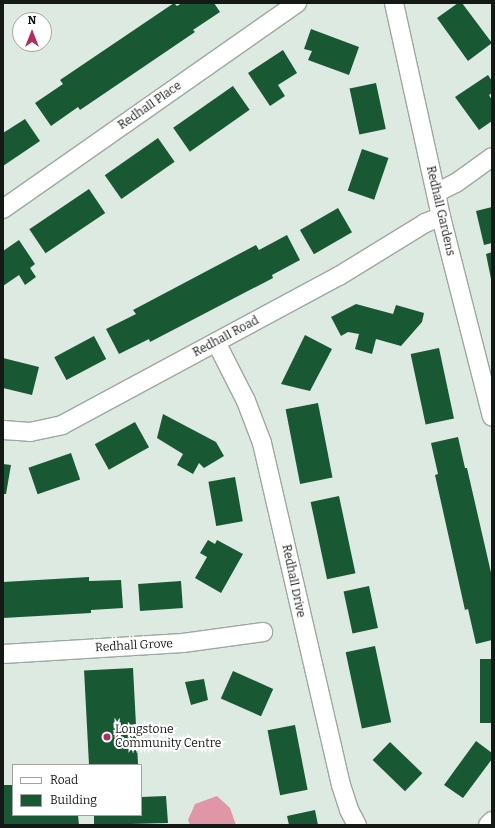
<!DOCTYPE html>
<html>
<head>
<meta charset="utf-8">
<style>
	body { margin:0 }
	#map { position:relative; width:495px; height:828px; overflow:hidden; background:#ddeae1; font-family:Bitter,serif }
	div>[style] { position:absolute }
	.forest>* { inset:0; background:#df97a7 }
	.building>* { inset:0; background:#185833; transform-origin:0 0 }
	.roads { filter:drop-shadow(1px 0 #9da8a0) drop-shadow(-1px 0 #9da8a0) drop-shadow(0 1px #9da8a0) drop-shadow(0 -1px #9da8a0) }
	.street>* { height:18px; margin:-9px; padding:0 9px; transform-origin:9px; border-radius:9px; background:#fff }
	.dots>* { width:11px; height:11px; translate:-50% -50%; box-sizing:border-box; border:2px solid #fff; border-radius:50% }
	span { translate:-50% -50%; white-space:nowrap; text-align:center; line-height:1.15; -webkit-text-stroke:4px #fff; paint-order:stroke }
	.street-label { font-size:12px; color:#151916 }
	.poi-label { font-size:12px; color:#151916 }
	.left { translate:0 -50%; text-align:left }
	.frame { position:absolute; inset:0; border:4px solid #151916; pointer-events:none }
	.legend { position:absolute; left:12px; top:764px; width:130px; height:52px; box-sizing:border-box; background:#fff; border:1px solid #a1a3a2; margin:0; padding:5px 7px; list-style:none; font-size:12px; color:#151916 }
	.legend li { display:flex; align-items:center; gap:8px; height:20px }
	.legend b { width:20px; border:1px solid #a1a3a2 }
	.north { position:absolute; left:12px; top:12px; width:40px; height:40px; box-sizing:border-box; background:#fff; border:1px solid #a1a3a2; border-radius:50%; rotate:0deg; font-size:11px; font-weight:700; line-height:16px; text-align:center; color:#151916 }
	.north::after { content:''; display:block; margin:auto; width:14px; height:18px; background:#b72a5d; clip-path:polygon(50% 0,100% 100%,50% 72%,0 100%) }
</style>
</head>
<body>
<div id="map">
	<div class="forest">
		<i style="clip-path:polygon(217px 796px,230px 808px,236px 825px,190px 825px,188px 820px,195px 804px)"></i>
	</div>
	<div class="building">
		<i style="clip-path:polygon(174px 3px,177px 6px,182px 3px,214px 3px,220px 12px,193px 30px,195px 32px,80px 110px,78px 107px,51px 126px,35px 103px,63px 84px,60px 80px)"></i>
		<i style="clip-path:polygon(458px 3px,462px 3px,492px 43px,468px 61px,437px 18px)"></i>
		<i style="clip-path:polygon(311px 29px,359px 47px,349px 75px,308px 60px,312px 51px,304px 49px)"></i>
		<i style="clip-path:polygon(283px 50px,297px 73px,278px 85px,285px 96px,270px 106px,248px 73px)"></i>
		<i style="clip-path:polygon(488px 75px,492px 81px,492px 93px,489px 95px,492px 100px,492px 121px,479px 130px,455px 97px)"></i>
		<i style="left:376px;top:83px;width:47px;height:27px;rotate:78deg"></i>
		<i style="left:233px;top:86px;width:29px;height:73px;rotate:55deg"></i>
		<i style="clip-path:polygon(25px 119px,40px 141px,3px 166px,3px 133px)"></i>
		<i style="left:158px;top:138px;width:29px;height:65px;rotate:55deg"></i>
		<i style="left:362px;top:149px;width:28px;height:44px;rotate:19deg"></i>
		<i style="left:89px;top:189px;width:29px;height:72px;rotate:56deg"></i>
		<i style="clip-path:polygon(492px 207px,492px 243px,484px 245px,476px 211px)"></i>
		<i style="left:338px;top:208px;width:28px;height:44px;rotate:60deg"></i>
		<i style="clip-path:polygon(287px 235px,300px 260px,272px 275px,273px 278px,150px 342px,149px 339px,119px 354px,106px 329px,136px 314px,133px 310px,256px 245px,259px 250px)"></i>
		<i style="clip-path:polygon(19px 240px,35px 264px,30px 268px,36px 277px,25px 285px,19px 275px,3px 286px,3px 251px)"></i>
		<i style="clip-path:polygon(492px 252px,492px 279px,491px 279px,486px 254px)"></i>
		<i style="clip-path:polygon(356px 304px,393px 314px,396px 305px,424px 313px,422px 322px,401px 346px,376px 339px,372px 354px,355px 349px,359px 334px,348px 332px,341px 336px,331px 317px)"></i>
		<i style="clip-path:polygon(305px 335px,332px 349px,310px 391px,281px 384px)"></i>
		<i style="left:94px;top:336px;width:26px;height:45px;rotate:62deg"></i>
		<i style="left:439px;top:348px;width:72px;height:29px;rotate:78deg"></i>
		<i style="clip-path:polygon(3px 358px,39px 367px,32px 395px,3px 388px)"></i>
		<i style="left:318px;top:403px;width:76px;height:33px;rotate:79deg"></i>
		<i style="clip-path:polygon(163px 414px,216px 442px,224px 456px,204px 468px,199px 463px,193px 474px,177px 465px,183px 454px,157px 438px)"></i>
		<i style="left:135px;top:422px;width:29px;height:46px;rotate:61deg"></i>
		<i style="clip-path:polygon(458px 437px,465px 468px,467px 468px,492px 577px,492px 640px,476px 644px,468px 609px,465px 610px,435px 475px,438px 474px,431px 443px)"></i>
		<i style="left:71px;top:453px;width:28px;height:45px;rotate:71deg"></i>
		<i style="clip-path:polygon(3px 464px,11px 465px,6px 494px,3px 494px)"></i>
		<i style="left:235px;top:477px;width:45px;height:27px;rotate:80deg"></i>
		<i style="left:339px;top:496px;width:79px;height:29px;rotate:78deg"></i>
		<i style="clip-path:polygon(208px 540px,215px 544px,217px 540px,243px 554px,221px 593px,195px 578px,207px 557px,200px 553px)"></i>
		<i style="clip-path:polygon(89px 577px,89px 581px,121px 580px,123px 608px,91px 610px,91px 613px,3px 618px,3px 582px)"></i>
		<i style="left:181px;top:581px;width:27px;height:43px;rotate:86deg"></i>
		<i style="left:369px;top:586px;width:43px;height:26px;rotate:78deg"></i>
		<i style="left:375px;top:646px;width:78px;height:30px;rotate:78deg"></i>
		<i style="left:480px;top:659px;width:12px;height:64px"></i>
		<i style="left:133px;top:668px;width:97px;height:49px;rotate:87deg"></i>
		<i style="left:233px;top:671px;width:44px;height:30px;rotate:24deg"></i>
		<i style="clip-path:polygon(204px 679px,208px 700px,191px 705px,185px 682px)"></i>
		<i style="left:295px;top:725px;width:66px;height:28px;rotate:79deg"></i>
		<i style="clip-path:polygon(476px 741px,492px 753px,492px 759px,463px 798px,444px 785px)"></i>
		<i style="left:390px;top:742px;width:45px;height:25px;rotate:44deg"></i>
		<i style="clip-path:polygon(3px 785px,13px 785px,13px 815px,78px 815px,79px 825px,3px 825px)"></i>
		<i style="clip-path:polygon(166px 796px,168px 823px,94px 825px,94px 815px,141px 815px,141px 797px)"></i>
		<i style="clip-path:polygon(315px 810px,318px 825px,289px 825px,287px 816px)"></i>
	</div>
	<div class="roads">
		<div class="street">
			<i style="left:394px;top:3px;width:219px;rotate:77.6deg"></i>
			<i style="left:441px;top:217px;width:206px;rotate:75.7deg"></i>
			<i style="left:436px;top:193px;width:22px;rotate:-27deg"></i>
			<i style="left:456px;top:183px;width:44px;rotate:-35.8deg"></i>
			<i style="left:3px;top:209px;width:359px;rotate:-35deg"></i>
			<i style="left:216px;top:342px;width:66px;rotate:63deg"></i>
			<i style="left:246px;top:401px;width:45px;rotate:69.1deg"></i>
			<i style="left:262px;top:443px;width:351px;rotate:77deg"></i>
			<i style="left:341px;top:785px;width:26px;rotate:72deg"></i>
			<i style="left:349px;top:810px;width:17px;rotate:62deg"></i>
			<i style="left:3px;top:430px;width:27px;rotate:4deg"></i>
			<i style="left:30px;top:432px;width:33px;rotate:-12deg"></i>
			<i style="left:62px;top:425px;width:315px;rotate:-28.3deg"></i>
			<i style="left:339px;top:276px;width:101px;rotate:-31.6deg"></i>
			<i style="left:425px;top:223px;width:17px;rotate:-21deg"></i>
			<i style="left:3px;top:654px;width:180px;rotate:-3.5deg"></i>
			<i style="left:183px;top:643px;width:81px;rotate:-7.8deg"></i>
			<i style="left:488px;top:825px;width:6px;rotate:-45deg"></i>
		</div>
	</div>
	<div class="dots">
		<i style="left:107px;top:737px;background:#b72a5d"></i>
	</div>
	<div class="street-label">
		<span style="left:150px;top:106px;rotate:-35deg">Redhall Place</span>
		<span style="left:440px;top:211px;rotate:77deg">Redhall Gardens</span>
		<span style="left:226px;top:337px;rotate:-28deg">Redhall Road</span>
		<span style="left:293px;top:581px;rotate:78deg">Redhall Drive</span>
		<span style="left:134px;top:646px;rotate:-3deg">Redhall Grove</span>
	</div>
	<div class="poi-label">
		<span class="left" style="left:115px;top:737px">Longstone<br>Community Centre</span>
	</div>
	<div class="frame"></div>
	<ul class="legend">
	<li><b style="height:5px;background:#fff"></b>Road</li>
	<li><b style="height:11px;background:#185833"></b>Building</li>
	</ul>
	<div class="north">N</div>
</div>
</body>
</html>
